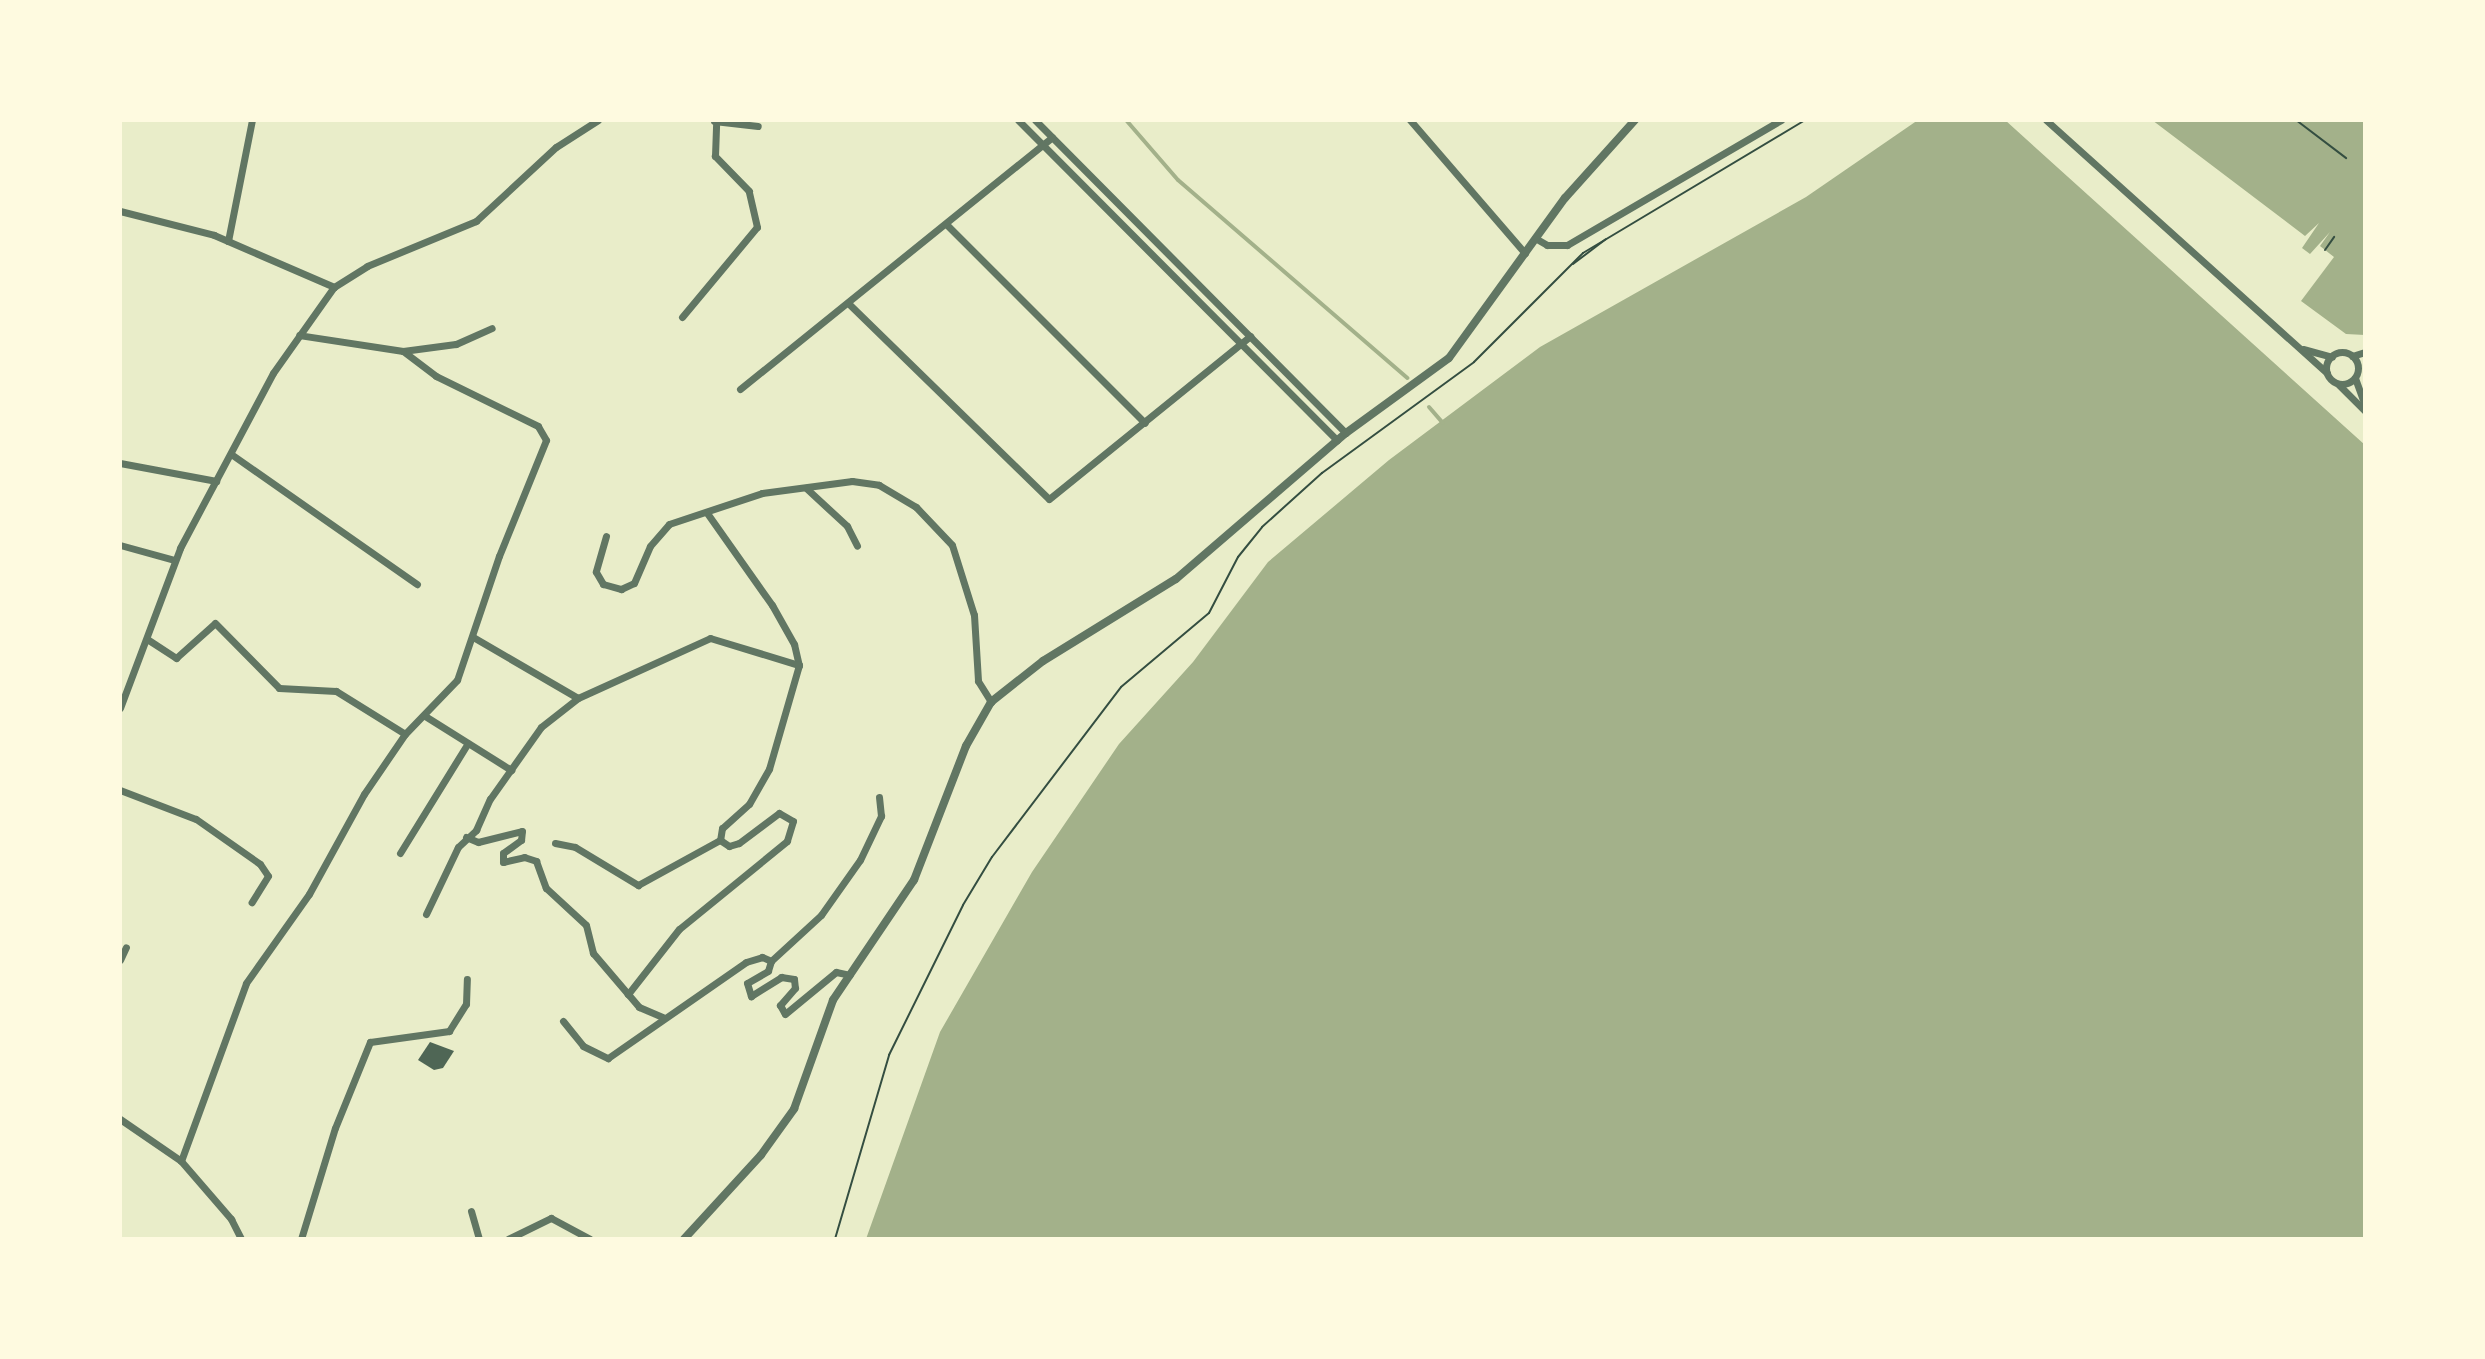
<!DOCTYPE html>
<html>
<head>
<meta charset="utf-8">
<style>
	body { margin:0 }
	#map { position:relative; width:2485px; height:1359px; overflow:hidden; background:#e9edc9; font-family:"Noto Sans",sans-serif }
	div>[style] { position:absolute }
	.water>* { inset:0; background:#a3b18a }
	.stream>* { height:4px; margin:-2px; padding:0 2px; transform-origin:2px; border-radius:2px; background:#a3b18a }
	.building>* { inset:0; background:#4f6655 }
	.path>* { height:2px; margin:-1px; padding:0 1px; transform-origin:1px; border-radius:1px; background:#344e41 }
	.minor>* { height:7px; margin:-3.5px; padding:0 3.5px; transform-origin:3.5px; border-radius:3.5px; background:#617663 }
	.minor>.ring { margin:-3.5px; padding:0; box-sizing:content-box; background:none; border:7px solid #617663; border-radius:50% }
	.tertiary>* { height:8px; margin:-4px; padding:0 4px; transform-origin:4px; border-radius:4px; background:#617663 }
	span { translate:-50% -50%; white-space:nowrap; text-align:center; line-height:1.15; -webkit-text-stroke:8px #fefae0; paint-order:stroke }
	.frame { position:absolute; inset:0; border:122px solid #fefae0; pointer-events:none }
</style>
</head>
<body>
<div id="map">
	<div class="water">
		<i style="clip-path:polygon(1918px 120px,2005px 120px,2365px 445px,2365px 1239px,866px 1239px,940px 1032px,1032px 872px,1119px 744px,1193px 662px,1268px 562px,1389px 460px,1540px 347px,1806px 197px)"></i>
		<i style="clip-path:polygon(2152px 120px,2365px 120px,2365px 335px,2346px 334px,2301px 301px,2334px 257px,2320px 246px,2330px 232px,2310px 254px,2302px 248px,2319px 223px,2305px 236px)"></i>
	</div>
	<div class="stream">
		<i style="left:1126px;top:120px;width:79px;rotate:49.1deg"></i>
		<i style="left:1178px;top:180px;width:303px;rotate:40.8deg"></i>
		<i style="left:1429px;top:407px;width:21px;rotate:49deg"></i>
	</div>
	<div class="building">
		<i style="clip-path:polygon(430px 1042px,454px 1051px,443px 1068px,434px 1070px,418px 1060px)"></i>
	</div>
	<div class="path">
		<i style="left:2296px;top:120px;width:63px;rotate:37.2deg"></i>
		<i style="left:2325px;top:250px;width:16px;rotate:-55deg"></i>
		<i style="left:1573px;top:264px;width:41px;rotate:-37.1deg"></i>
		<i style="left:835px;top:1239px;width:192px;rotate:-73.6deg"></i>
		<i style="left:889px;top:1055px;width:167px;rotate:-63.7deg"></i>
		<i style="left:963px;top:905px;width:56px;rotate:-58.9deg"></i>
		<i style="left:992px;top:857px;width:213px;rotate:-52.8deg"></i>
		<i style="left:1121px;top:687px;width:115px;rotate:-40.1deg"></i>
		<i style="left:1209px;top:613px;width:63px;rotate:-62.6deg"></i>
		<i style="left:1238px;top:557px;width:38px;rotate:-51deg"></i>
		<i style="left:1262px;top:527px;width:81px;rotate:-42deg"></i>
		<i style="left:1322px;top:473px;width:188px;rotate:-36.1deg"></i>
		<i style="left:1474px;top:362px;width:154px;rotate:-45deg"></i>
		<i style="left:1583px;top:253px;width:259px;rotate:-30.9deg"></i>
	</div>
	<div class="minor">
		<i style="left:1018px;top:120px;width:452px;rotate:45.1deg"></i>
		<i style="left:1035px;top:120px;width:441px;rotate:45.2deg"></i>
		<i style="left:1410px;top:120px;width:176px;rotate:49.2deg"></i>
		<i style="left:2046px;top:120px;width:378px;rotate:42deg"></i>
		<i style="left:714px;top:121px;width:44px;rotate:6.5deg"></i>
		<i style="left:120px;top:211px;width:97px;rotate:14.3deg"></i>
		<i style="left:214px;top:235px;width:131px;rotate:23.4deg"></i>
		<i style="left:946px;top:224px;width:281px;rotate:45deg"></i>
		<i style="left:1535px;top:238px;width:14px;rotate:30deg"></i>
		<i style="left:1547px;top:245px;width:20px"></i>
		<i style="left:1567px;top:245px;width:248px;rotate:-30.3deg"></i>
		<i style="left:228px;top:241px;width:123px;rotate:-78.8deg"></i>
		<i style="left:849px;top:304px;width:279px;rotate:44.3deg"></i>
		<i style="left:1049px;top:499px;width:259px;rotate:-39deg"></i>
		<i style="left:682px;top:317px;width:117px;rotate:-50.2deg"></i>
		<i style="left:757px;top:227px;width:37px;rotate:-103deg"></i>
		<i style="left:749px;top:191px;width:49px;rotate:-134.2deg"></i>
		<i style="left:715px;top:156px;width:33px;rotate:-88deg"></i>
		<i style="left:2303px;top:349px;width:30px;rotate:15deg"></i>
		<i style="left:403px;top:351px;width:53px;rotate:-7.5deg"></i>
		<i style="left:456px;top:344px;width:39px;rotate:-24deg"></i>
		<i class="ring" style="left:2326px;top:352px;width:25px;height:25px"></i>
		<i style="left:2352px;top:356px;width:14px;rotate:-17deg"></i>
		<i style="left:2355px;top:378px;width:30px;rotate:70deg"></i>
		<i style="left:2338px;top:384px;width:38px;rotate:45deg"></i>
		<i style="left:740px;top:389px;width:401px;rotate:-38.9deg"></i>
		<i style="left:231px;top:454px;width:227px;rotate:35deg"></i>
		<i style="left:120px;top:463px;width:98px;rotate:10.6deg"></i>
		<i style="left:806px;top:488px;width:56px;rotate:42.8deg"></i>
		<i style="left:847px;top:526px;width:22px;rotate:63deg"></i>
		<i style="left:707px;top:513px;width:113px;rotate:54.8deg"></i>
		<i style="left:772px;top:605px;width:45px;rotate:60.6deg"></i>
		<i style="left:794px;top:644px;width:22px;rotate:77deg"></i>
		<i style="left:799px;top:665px;width:108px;rotate:106.1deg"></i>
		<i style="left:769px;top:769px;width:40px;rotate:119.7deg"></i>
		<i style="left:749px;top:804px;width:36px;rotate:138deg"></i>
		<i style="left:722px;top:828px;width:12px;rotate:99deg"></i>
		<i style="left:606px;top:536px;width:37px;rotate:106deg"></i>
		<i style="left:596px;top:572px;width:14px;rotate:60deg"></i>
		<i style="left:603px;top:584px;width:19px;rotate:16deg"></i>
		<i style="left:621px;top:589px;width:14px;rotate:-25deg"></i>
		<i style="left:634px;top:583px;width:40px;rotate:-66.6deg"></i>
		<i style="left:650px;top:546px;width:29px;rotate:-49deg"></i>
		<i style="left:669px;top:524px;width:98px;rotate:-18.4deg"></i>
		<i style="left:762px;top:493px;width:91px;rotate:-7.6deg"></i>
		<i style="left:852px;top:481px;width:27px;rotate:8deg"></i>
		<i style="left:879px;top:485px;width:43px;rotate:30.7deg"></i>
		<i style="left:916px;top:507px;width:52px;rotate:46.5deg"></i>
		<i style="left:952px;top:545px;width:73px;rotate:72.6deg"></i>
		<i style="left:974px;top:615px;width:66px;rotate:86.5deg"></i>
		<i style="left:978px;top:681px;width:25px;rotate:58deg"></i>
		<i style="left:120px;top:545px;width:56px;rotate:15.5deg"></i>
		<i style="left:473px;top:637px;width:121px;rotate:30.2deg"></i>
		<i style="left:147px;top:639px;width:35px;rotate:33deg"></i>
		<i style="left:176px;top:658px;width:52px;rotate:-41.9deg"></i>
		<i style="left:215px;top:623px;width:91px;rotate:45.4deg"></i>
		<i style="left:279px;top:688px;width:57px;rotate:3deg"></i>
		<i style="left:336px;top:691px;width:81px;rotate:31.9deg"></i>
		<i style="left:120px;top:708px;width:171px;rotate:-69.4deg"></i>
		<i style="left:180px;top:548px;width:198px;rotate:-62deg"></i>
		<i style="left:273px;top:373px;width:105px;rotate:-54.7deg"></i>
		<i style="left:334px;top:287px;width:39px;rotate:-32deg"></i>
		<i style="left:367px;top:266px;width:118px;rotate:-22.4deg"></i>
		<i style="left:476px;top:221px;width:109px;rotate:-42.8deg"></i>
		<i style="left:556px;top:147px;width:50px;rotate:-32.7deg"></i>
		<i style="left:425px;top:716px;width:102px;rotate:32.1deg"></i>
		<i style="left:120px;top:790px;width:81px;rotate:20.9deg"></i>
		<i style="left:196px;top:819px;width:78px;rotate:35.1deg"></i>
		<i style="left:260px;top:864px;width:14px;rotate:56deg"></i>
		<i style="left:268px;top:876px;width:31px;rotate:122deg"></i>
		<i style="left:466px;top:837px;width:13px;rotate:23deg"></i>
		<i style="left:478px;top:842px;width:45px;rotate:-14deg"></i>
		<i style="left:522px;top:831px;width:9px;rotate:96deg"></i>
		<i style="left:521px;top:840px;width:22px;rotate:144deg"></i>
		<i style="left:503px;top:853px;width:9px;rotate:90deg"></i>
		<i style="left:503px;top:862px;width:22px;rotate:-13deg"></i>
		<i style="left:524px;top:857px;width:13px;rotate:18deg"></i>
		<i style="left:536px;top:861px;width:29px;rotate:70deg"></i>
		<i style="left:546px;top:888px;width:54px;rotate:42.8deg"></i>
		<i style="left:586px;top:925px;width:29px;rotate:76deg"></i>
		<i style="left:593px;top:953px;width:71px;rotate:49.6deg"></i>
		<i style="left:639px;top:1007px;width:26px;rotate:23deg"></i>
		<i style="left:555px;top:843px;width:20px;rotate:11deg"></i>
		<i style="left:575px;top:847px;width:74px;rotate:31.1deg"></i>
		<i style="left:638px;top:885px;width:94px;rotate:-28.8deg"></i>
		<i style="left:720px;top:840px;width:11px;rotate:34deg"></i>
		<i style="left:729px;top:846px;width:10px;rotate:-17deg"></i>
		<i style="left:739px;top:843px;width:50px;rotate:-36.9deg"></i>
		<i style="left:779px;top:813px;width:16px;rotate:30deg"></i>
		<i style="left:793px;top:821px;width:21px;rotate:107deg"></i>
		<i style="left:787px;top:841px;width:139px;rotate:140.8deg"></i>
		<i style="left:679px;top:929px;width:83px;rotate:128.1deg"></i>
		<i style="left:400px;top:853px;width:129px;rotate:-58.3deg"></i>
		<i style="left:426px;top:914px;width:74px;rotate:-64.5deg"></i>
		<i style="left:458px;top:847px;width:25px;rotate:-43deg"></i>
		<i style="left:476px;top:830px;width:34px;rotate:-66deg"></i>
		<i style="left:490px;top:799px;width:88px;rotate:-54.7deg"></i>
		<i style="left:541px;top:727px;width:47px;rotate:-38.1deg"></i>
		<i style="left:578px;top:698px;width:145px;rotate:-24.4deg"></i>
		<i style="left:710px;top:638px;width:93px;rotate:16.9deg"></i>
		<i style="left:120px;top:960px;width:14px;rotate:-65deg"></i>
		<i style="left:771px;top:961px;width:68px;rotate:-42.6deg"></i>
		<i style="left:821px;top:915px;width:67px;rotate:-54.7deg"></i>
		<i style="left:860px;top:860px;width:49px;rotate:-64.5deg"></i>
		<i style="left:881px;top:816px;width:19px;rotate:-96deg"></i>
		<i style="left:563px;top:1021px;width:32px;rotate:51deg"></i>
		<i style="left:583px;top:1046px;width:28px;rotate:26deg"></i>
		<i style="left:608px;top:1058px;width:168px;rotate:-34.8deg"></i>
		<i style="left:746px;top:962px;width:17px;rotate:-17deg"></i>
		<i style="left:762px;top:957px;width:10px;rotate:24deg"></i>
		<i style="left:771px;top:961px;width:10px;rotate:107deg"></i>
		<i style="left:768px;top:971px;width:24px;rotate:150deg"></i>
		<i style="left:747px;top:983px;width:14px;rotate:73deg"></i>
		<i style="left:751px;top:996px;width:36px;rotate:-32deg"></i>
		<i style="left:781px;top:977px;width:13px;rotate:9deg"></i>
		<i style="left:794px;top:979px;width:9px;rotate:84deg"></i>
		<i style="left:795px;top:988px;width:23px;rotate:131deg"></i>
		<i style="left:780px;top:1005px;width:10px;rotate:61deg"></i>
		<i style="left:785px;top:1014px;width:66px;rotate:-39.5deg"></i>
		<i style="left:836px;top:972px;width:14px;rotate:12deg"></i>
		<i style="left:120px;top:1119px;width:74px;rotate:34.5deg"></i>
		<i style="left:181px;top:1161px;width:77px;rotate:49.2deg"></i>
		<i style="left:231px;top:1219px;width:22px;rotate:63deg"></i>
		<i style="left:181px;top:1161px;width:189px;rotate:-69.9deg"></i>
		<i style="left:246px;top:983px;width:109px;rotate:-54.7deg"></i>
		<i style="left:309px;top:894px;width:114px;rotate:-61.2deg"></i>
		<i style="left:364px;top:794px;width:73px;rotate:-55.7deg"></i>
		<i style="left:405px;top:734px;width:75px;rotate:-46.1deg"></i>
		<i style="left:457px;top:680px;width:131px;rotate:-71.3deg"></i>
		<i style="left:499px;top:556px;width:125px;rotate:-67.9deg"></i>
		<i style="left:546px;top:440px;width:16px;rotate:-120deg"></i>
		<i style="left:538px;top:426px;width:114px;rotate:-153.9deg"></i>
		<i style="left:436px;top:376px;width:41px;rotate:-142.9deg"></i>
		<i style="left:403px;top:351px;width:105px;rotate:-171.3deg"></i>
		<i style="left:471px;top:1211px;width:29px;rotate:74deg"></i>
		<i style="left:301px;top:1239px;width:116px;rotate:-73deg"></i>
		<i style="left:335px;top:1128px;width:93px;rotate:-67.9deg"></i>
		<i style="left:370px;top:1042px;width:80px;rotate:-7.9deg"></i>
		<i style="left:449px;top:1031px;width:32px;rotate:-58deg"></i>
		<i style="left:466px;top:1004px;width:25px;rotate:-88deg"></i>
		<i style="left:508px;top:1239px;width:48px;rotate:-26deg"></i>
		<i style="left:551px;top:1218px;width:44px;rotate:28.3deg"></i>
	</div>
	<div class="tertiary">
		<i style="left:684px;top:1239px;width:114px;rotate:-47.5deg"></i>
		<i style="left:761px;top:1155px;width:57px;rotate:-54.3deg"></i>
		<i style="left:794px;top:1109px;width:116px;rotate:-70.3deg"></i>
		<i style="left:833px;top:1000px;width:145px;rotate:-56deg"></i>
		<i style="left:914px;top:880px;width:144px;rotate:-68.8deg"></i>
		<i style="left:966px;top:746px;width:51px;rotate:-60.4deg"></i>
		<i style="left:991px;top:702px;width:66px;rotate:-38.3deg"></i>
		<i style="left:1043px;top:661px;width:156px;rotate:-31.7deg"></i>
		<i style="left:1176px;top:579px;width:224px;rotate:-40.7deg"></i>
		<i style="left:1346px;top:433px;width:127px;rotate:-36.1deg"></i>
		<i style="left:1449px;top:358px;width:198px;rotate:-54.1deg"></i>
		<i style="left:1565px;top:198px;width:105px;rotate:-48.1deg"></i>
	</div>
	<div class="frame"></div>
</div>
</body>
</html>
